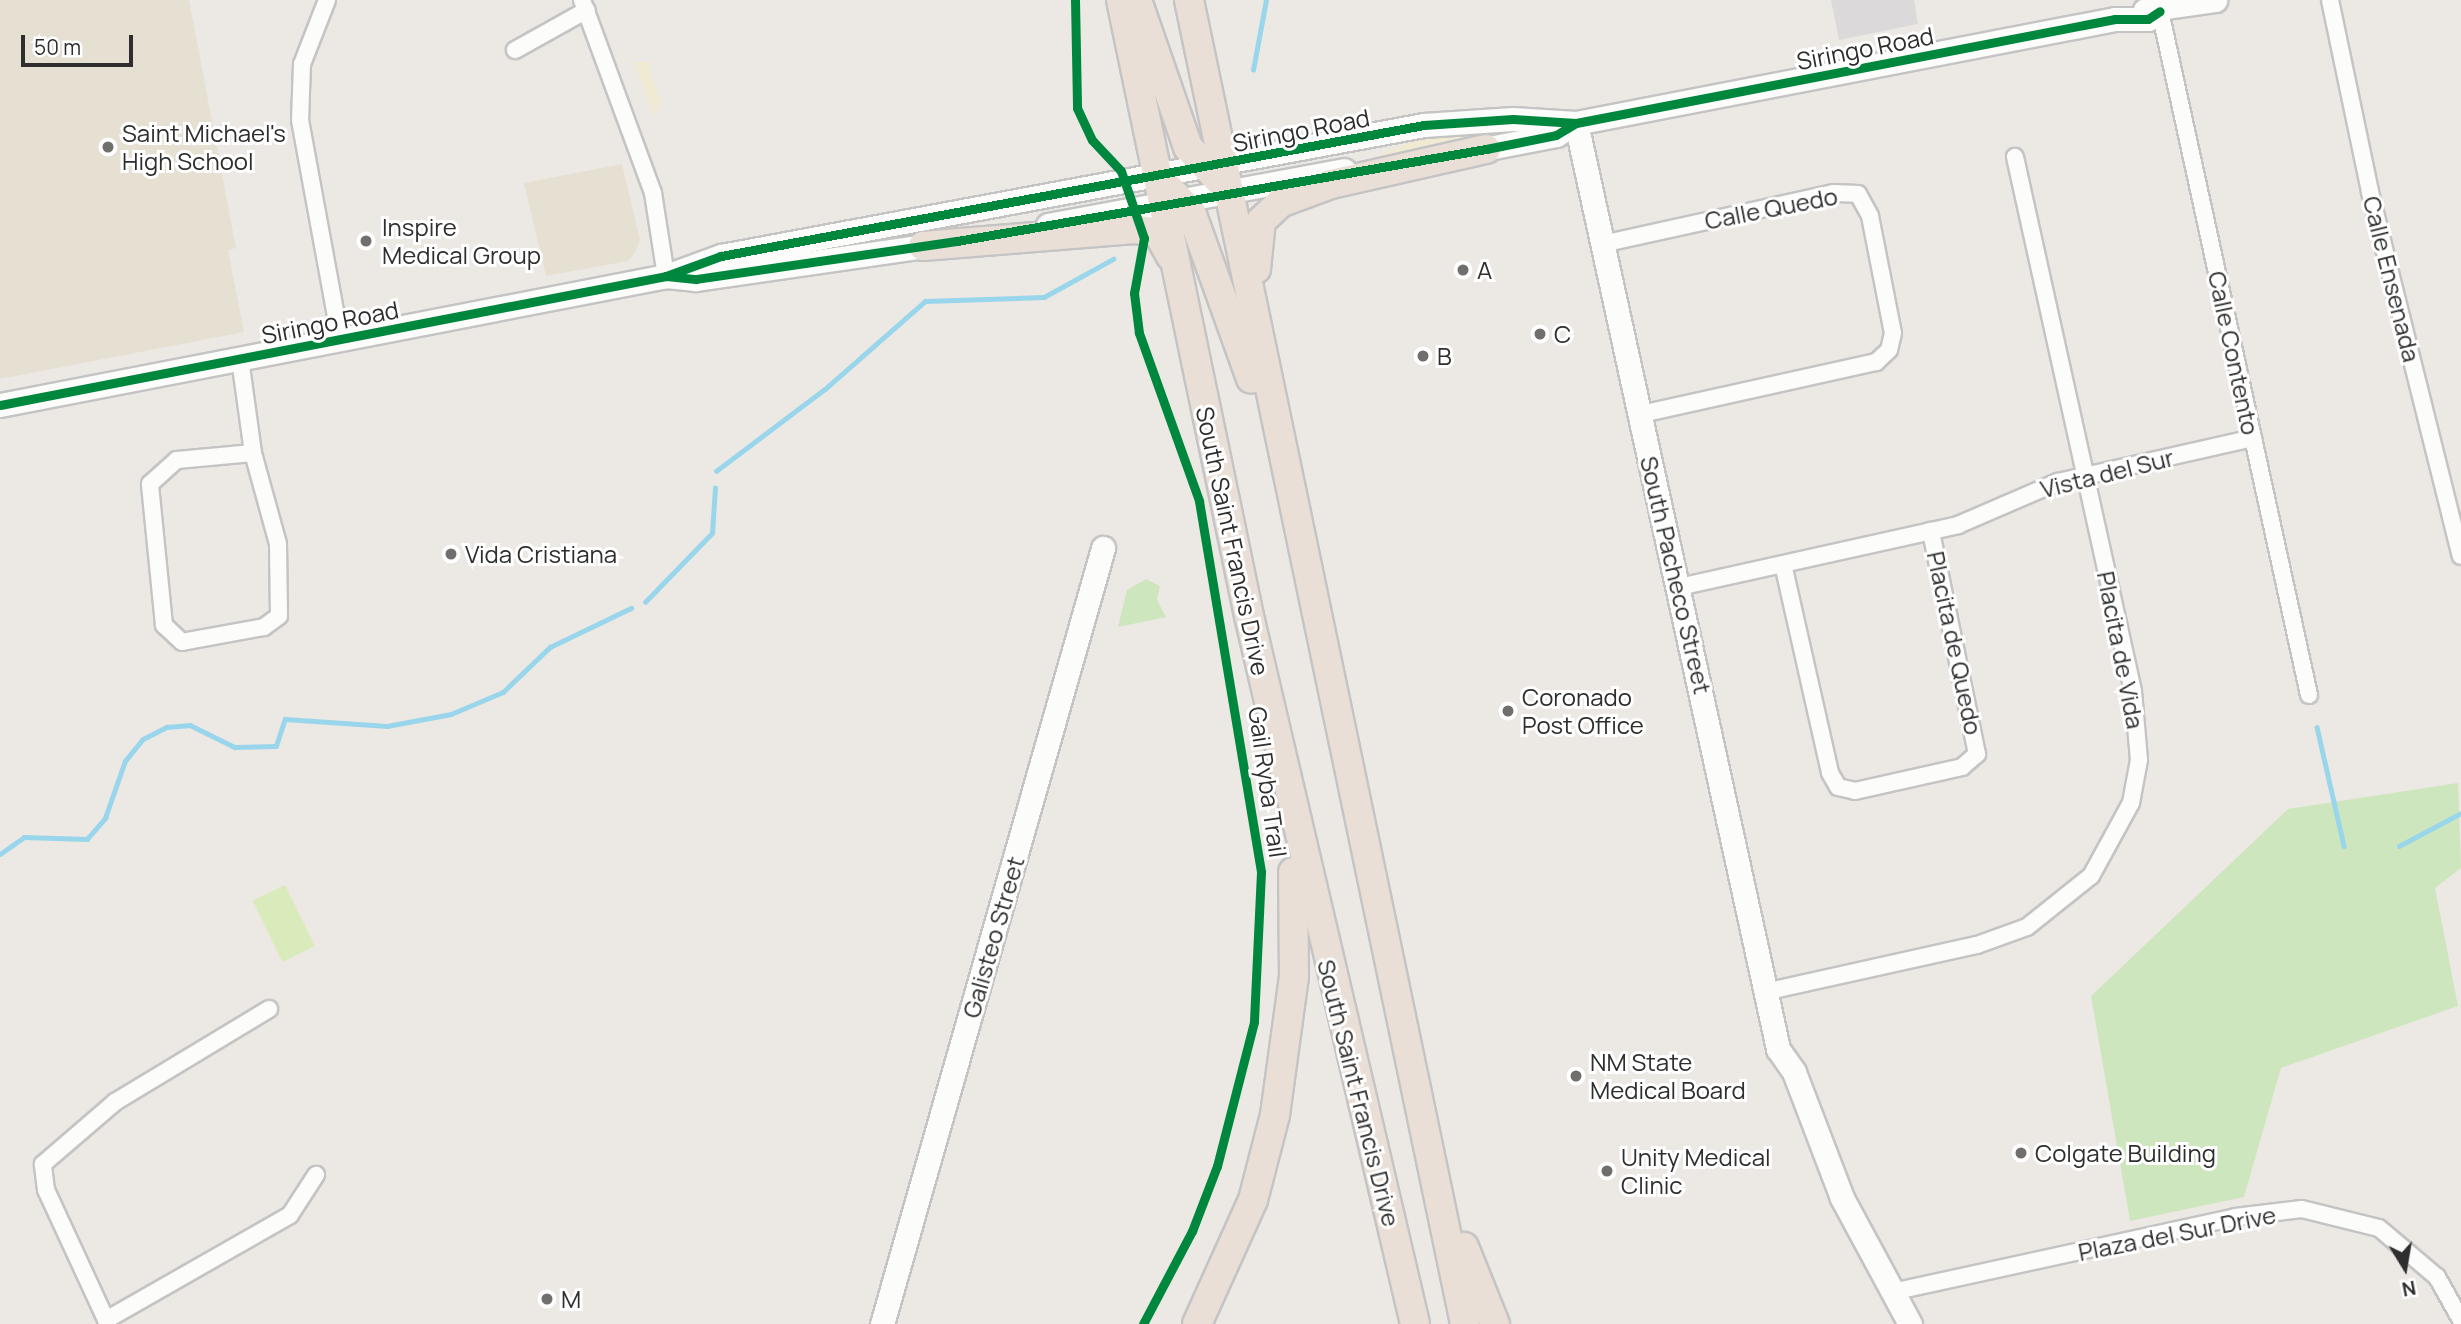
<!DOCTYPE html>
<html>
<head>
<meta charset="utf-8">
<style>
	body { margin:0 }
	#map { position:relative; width:2461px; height:1324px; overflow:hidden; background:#ece8e4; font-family:Manrope,sans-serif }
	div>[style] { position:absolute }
	.industrial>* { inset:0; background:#dcd9db }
	.education>* { inset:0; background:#e6e0d3 }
	.green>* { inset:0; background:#cee6be }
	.sand>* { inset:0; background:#f0ead3 }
	.pitch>* { inset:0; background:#d9eabb; transform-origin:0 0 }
	.stream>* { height:4.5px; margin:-2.25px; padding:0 2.25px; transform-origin:2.25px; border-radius:2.25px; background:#99d6ec }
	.roads { filter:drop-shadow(2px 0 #c5c4c5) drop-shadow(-2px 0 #c5c4c5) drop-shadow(0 2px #c5c4c5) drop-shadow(0 -2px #c5c4c5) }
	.street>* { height:16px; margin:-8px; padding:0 8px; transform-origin:8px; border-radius:8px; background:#fcfcfb }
	.secondary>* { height:23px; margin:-11.5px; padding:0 11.5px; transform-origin:11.5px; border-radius:11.5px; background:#fcfcfb }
	.highway>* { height:28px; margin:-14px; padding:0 14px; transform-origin:14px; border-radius:14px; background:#eadfd6 }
	.cycleway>* { height:9px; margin:-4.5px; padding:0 4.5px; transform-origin:4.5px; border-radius:4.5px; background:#00873e }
	.dots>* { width:19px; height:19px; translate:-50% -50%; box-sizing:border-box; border:4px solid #fff; border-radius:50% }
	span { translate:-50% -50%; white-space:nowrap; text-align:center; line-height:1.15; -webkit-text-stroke:6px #fff; paint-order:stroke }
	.street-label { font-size:24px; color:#2e2e2e }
	.poi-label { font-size:24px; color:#2e2e2e }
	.left { translate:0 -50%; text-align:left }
	.north { position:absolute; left:2370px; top:1233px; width:70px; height:70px; -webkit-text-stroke:5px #fff; paint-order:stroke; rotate:169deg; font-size:19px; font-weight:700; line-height:28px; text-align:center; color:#2e2e2e }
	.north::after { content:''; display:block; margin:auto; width:24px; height:32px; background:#2e2e2e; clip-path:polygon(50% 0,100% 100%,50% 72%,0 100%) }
	.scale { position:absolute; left:21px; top:35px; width:112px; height:32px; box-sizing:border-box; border:4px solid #2e2e2e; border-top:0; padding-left:9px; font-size:21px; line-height:24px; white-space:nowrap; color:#2e2e2e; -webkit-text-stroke:5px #fff; paint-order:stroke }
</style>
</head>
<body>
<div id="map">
	<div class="industrial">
		<i style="clip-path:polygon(1831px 0,1914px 0,1918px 24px,1839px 40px)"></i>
	</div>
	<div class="education">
		<i style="clip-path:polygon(0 0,189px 0,236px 248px,228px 250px,244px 332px,0 379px)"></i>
		<i style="clip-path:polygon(622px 164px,640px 240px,635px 253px,628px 261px,546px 276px,524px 183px)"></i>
	</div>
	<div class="green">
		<i style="clip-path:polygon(1146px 579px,1160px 586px,1157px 600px,1166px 617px,1118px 627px,1127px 590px)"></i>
		<i style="clip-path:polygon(2458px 783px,2461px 868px,2435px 888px,2458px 1006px,2281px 1068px,2244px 1197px,2130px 1221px,2091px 996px,2288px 809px)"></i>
	</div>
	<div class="sand">
		<i style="clip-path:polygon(647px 61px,661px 104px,655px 118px,634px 62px)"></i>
		<i style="clip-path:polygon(1489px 133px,1487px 137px,1383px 158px,1382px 153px,1427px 136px)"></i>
	</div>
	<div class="pitch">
		<i style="left:285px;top:885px;width:68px;height:36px;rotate:64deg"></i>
	</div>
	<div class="stream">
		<i style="left:1253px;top:70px;width:71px;rotate:-79.5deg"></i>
		<i style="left:716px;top:471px;width:136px;rotate:-37deg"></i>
		<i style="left:825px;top:389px;width:133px;rotate:-41.3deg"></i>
		<i style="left:925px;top:301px;width:119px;rotate:-1.9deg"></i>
		<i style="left:1044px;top:297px;width:79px;rotate:-28.8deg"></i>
		<i style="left:645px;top:602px;width:96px;rotate:-45.8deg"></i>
		<i style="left:712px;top:533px;width:45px;rotate:-86.2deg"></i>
		<i style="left:2317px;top:727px;width:122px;rotate:77.2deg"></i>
		<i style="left:2399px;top:846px;width:70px;rotate:-28deg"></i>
		<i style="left:0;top:854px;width:29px;rotate:-35deg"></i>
		<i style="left:24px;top:837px;width:63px;rotate:1.8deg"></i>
		<i style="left:87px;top:839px;width:28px;rotate:-49deg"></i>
		<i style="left:105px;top:818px;width:60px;rotate:-70.7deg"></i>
		<i style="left:125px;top:761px;width:28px;rotate:-51deg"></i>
		<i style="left:143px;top:739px;width:27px;rotate:-27deg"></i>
		<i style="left:167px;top:727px;width:23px;rotate:-5deg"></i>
		<i style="left:190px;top:725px;width:50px;rotate:26.1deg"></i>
		<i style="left:235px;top:747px;width:41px;rotate:-1.4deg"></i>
		<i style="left:276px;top:746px;width:28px;rotate:-72deg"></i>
		<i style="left:285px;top:719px;width:102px;rotate:3.9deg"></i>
		<i style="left:387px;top:726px;width:65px;rotate:-10.6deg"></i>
		<i style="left:451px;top:714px;width:56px;rotate:-22.9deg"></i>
		<i style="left:503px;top:692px;width:65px;rotate:-43.8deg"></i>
		<i style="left:550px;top:647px;width:90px;rotate:-25.7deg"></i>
	</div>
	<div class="roads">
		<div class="street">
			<i style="left:327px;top:0;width:69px;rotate:111.3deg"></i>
			<i style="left:302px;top:64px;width:56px;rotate:92deg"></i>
			<i style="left:300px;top:120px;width:223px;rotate:79.6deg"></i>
			<i style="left:582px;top:0;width:206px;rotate:69.8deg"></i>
			<i style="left:653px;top:193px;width:84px;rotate:81.1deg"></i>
			<i style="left:2330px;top:0;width:196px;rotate:78.2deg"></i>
			<i style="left:2370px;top:192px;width:375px;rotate:76deg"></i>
			<i style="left:2160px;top:11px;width:700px;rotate:77.71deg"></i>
			<i style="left:515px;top:50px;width:82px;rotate:-29.1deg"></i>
			<i style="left:1602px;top:244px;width:237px;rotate:-12.4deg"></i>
			<i style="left:1833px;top:193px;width:25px;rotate:2deg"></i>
			<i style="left:1858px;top:194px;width:25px;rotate:61deg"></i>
			<i style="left:1870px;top:216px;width:119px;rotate:78.9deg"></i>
			<i style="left:1893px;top:333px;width:17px;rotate:103deg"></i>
			<i style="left:1889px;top:350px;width:18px;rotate:137deg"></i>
			<i style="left:1876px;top:362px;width:241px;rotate:167.5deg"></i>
			<i style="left:240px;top:359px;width:95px;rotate:82.1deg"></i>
			<i style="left:253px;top:453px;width:94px;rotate:74.6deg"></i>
			<i style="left:278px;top:544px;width:72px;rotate:89.2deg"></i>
			<i style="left:279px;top:616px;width:19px;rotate:144deg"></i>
			<i style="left:264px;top:627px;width:83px;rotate:169.6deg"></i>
			<i style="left:182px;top:642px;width:25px;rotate:-137deg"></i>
			<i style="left:164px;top:625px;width:142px;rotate:-95.7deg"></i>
			<i style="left:150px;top:484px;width:36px;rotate:-42deg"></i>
			<i style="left:177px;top:460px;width:76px;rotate:-5.3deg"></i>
			<i style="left:1783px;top:564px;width:214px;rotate:77.3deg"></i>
			<i style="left:1830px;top:773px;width:16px;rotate:60deg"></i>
			<i style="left:1838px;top:787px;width:17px;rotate:13deg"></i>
			<i style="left:1855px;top:791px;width:110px;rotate:-12.6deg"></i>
			<i style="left:1962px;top:767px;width:20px;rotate:-41deg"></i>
			<i style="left:1977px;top:754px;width:228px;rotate:-101.7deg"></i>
			<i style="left:1679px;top:587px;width:286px;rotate:-12.5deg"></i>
			<i style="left:1958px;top:525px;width:109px;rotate:-23.3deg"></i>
			<i style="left:2058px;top:482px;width:200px;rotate:-12.7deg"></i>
			<i style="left:1769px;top:991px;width:213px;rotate:-12.5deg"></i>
			<i style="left:1977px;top:945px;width:53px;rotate:-19.8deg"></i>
			<i style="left:2027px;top:927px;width:82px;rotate:-38.6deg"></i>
			<i style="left:2091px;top:876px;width:83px;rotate:-61.3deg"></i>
			<i style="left:2131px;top:803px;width:44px;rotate:-79.5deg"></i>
			<i style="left:2139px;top:760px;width:69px;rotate:-95deg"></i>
			<i style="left:2133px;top:691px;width:547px;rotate:-102.46deg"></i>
			<i style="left:1892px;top:1292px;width:351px;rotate:-12.3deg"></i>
			<i style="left:2235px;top:1217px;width:67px;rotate:-6.8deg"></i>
			<i style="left:2302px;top:1209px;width:79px;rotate:13.9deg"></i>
			<i style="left:2379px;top:1228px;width:76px;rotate:40.2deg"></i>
			<i style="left:2437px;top:1277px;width:49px;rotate:60.8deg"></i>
			<i style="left:106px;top:1320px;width:212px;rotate:-29.7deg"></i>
			<i style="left:290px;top:1215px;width:48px;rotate:-57deg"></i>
			<i style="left:108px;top:1324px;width:148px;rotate:-114.8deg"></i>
			<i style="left:46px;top:1190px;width:26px;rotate:-97deg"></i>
			<i style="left:43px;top:1164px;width:95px;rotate:-40.7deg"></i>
			<i style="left:115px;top:1102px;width:180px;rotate:-31.1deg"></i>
		</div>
		<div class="secondary">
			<i style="left:2145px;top:10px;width:71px;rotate:-8.1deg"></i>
			<i style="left:1576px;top:123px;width:948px;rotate:77.69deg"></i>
			<i style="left:1778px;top:1049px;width:28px;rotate:55deg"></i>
			<i style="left:1794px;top:1072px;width:135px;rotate:69.1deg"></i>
			<i style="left:1842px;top:1198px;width:143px;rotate:61.6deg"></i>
			<i style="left:1468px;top:152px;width:90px;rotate:-10.9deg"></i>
			<i style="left:1556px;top:135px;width:23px;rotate:-31deg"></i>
			<i style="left:1048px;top:225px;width:301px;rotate:-10.5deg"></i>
			<i style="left:666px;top:276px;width:59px;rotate:-20deg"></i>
			<i style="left:721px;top:256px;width:715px;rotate:-10.56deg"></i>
			<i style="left:1424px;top:125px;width:89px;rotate:-3.9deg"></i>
			<i style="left:1513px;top:119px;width:63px;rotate:3.6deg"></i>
			<i style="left:1576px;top:123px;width:549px;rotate:-10.92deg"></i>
			<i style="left:2115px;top:19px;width:33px"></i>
			<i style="left:2148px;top:19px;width:14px;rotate:-34deg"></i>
			<i style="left:0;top:405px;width:678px;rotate:-10.96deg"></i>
			<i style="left:666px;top:276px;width:30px;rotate:6deg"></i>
			<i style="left:696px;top:279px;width:245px;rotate:-8.2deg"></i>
			<i style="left:882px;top:1324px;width:807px;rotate:-74.1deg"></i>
		</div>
		<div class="highway">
			<i style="left:1121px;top:0;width:629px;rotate:78.26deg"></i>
			<i style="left:1249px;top:616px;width:727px;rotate:76.8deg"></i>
			<i style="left:1137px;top:0;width:156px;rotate:70.9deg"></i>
			<i style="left:1188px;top:147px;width:60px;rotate:47deg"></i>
			<i style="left:1189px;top:0;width:1352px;rotate:78.22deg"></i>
			<i style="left:1159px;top:178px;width:47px;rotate:46.7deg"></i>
			<i style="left:1191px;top:212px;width:177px;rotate:70.2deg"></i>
			<i style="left:923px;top:246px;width:212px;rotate:-4.6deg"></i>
			<i style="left:1134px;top:229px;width:24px;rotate:9deg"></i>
			<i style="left:1158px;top:233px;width:26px;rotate:61deg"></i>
			<i style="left:1256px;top:269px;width:48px;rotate:-84.1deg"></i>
			<i style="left:1261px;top:221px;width:26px;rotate:-43deg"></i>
			<i style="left:1280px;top:203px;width:54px;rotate:-20.4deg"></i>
			<i style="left:1331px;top:184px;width:159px;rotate:-12.7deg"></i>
			<i style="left:1464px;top:1247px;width:83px;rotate:68.1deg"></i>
			<i style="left:1197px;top:1324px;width:136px;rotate:-65.7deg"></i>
			<i style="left:1253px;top:1200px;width:88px;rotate:-75.5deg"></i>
			<i style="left:1275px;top:1115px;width:139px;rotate:-82.2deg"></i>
			<i style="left:1294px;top:977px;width:105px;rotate:-90.5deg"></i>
		</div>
	</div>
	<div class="cycleway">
		<i style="left:1075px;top:0;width:108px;rotate:88.9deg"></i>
		<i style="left:1077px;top:108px;width:35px;rotate:65deg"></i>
		<i style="left:1092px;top:140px;width:42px;rotate:46.9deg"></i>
		<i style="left:1121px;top:171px;width:71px;rotate:71.1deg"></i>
		<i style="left:1144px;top:238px;width:56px;rotate:100.3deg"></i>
		<i style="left:1134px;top:293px;width:40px;rotate:82.9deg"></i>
		<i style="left:1139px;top:333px;width:178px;rotate:70.3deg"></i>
		<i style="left:1199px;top:501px;width:376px;rotate:80.5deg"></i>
		<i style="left:1261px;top:872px;width:150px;rotate:92.7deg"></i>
		<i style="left:1254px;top:1022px;width:149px;rotate:104.4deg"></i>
		<i style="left:1217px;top:1166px;width:70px;rotate:111deg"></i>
		<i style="left:1192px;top:1231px;width:105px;rotate:117.8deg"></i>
		<i style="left:666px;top:276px;width:59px;rotate:-20deg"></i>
		<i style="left:721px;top:256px;width:715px;rotate:-10.56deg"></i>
		<i style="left:1424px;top:125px;width:89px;rotate:-3.9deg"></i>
		<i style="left:1513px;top:119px;width:63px;rotate:3.6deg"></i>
		<i style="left:1576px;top:123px;width:549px;rotate:-10.92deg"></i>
		<i style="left:2115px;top:19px;width:33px"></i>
		<i style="left:2148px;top:19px;width:14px;rotate:-34deg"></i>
		<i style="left:0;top:405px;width:678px;rotate:-10.96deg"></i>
		<i style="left:666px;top:276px;width:30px;rotate:6deg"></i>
		<i style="left:696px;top:279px;width:264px;rotate:-8.3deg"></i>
		<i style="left:957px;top:241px;width:537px;rotate:-9.87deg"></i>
		<i style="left:1486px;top:149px;width:71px;rotate:-11.3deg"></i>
		<i style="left:1556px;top:135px;width:23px;rotate:-31deg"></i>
	</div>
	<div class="dots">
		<i style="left:108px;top:147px;background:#706f6e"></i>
		<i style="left:366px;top:241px;background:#706f6e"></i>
		<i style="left:1463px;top:270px;background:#706f6e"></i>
		<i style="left:1540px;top:334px;background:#706f6e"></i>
		<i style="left:1423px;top:356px;background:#706f6e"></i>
		<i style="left:451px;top:554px;background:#706f6e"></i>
		<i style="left:1508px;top:711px;background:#706f6e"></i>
		<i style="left:1576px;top:1076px;background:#706f6e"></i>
		<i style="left:2021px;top:1153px;background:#706f6e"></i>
		<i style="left:1607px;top:1171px;background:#706f6e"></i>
		<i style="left:547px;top:1299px;background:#706f6e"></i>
	</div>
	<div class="street-label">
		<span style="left:1865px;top:48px;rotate:-11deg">Siringo Road</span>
		<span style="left:1301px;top:130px;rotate:-11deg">Siringo Road</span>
		<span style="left:1771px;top:208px;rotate:-11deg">Calle Quedo</span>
		<span style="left:2392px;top:279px;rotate:76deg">Calle Ensenada</span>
		<span style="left:330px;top:322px;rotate:-11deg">Siringo Road</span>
		<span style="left:2234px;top:353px;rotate:78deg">Calle Contento</span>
		<span style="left:2107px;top:473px;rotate:-14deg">Vista del Sur</span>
		<span style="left:1233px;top:541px;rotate:78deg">South Saint Francis Drive</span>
		<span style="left:1676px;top:575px;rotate:77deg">South Pacheco Street</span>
		<span style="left:1955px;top:643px;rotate:78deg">Placita de Quedo</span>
		<span style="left:2121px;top:650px;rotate:79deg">Placita de Vida</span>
		<span style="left:1268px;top:782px;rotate:82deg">Gail Ryba Trail</span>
		<span style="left:993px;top:937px;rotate:-74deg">Galisteo Street</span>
		<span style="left:1359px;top:1093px;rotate:76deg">South Saint Francis Drive</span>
		<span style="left:2177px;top:1233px;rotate:-11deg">Plaza del Sur Drive</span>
	</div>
	<div class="poi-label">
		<span class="left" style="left:122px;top:147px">Saint Michael's<br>High School</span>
		<span class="left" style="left:382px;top:241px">Inspire<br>Medical Group</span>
		<span class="left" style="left:1477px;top:270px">A</span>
		<span class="left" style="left:1554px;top:334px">C</span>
		<span class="left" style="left:1437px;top:356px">B</span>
		<span class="left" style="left:465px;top:554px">Vida Cristiana</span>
		<span class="left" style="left:1522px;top:711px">Coronado<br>Post Office</span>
		<span class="left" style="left:1590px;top:1076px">NM State<br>Medical Board</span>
		<span class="left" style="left:2035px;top:1153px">Colgate Building</span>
		<span class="left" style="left:1621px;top:1171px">Unity Medical<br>Clinic</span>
		<span class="left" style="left:561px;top:1299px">M</span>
	</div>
	<div class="north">N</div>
	<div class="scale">50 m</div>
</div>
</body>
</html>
